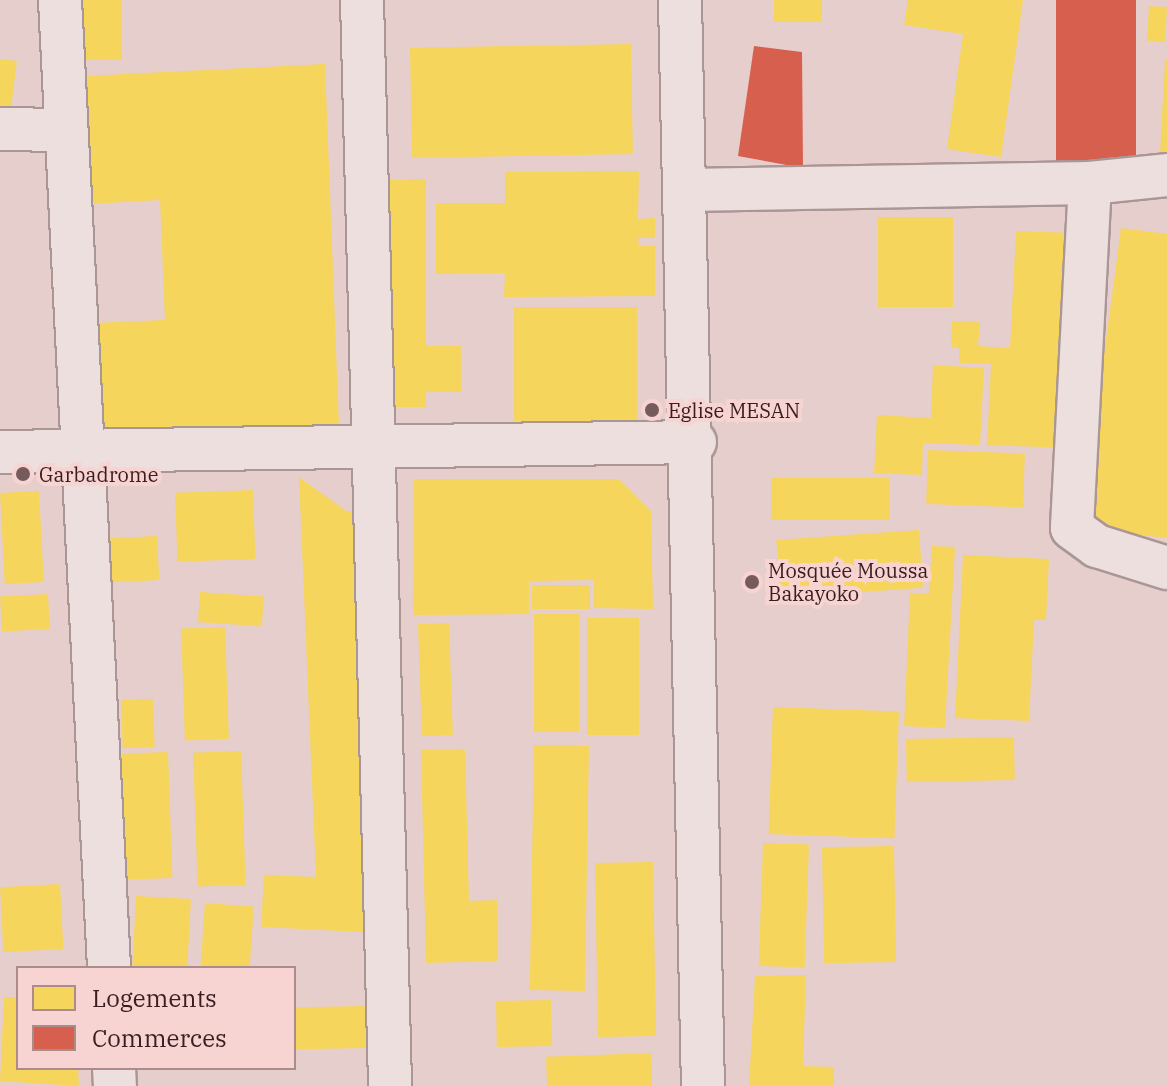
<!DOCTYPE html>
<html>
<head>
<meta charset="utf-8">
<style>
	body { margin:0 }
	#map { position:relative; width:1167px; height:1086px; overflow:hidden; background:#e6cecc; font-family:"IBM Plex Serif",serif }
	div>[style] { position:absolute }
	.homes>* { inset:0; background:#f6d55c; transform-origin:0 0 }
	.shops>* { inset:0; background:#d6604d; transform-origin:0 0 }
	.roads { filter:drop-shadow(2px 0 #ab9696) drop-shadow(-2px 0 #ab9696) drop-shadow(0 2px #ab9696) drop-shadow(0 -2px #ab9696) }
	.minor>* { height:42px; margin:-21px; padding:0 21px; transform-origin:21px; border-radius:21px; background:#eddfde }
	.dots>* { width:22px; height:22px; translate:-50% -50%; box-sizing:border-box; border:4px solid #f7d4d1; border-radius:50% }
	span { translate:-50% -50%; white-space:nowrap; text-align:center; line-height:1.15; -webkit-text-stroke:8px #f7d4d1; paint-order:stroke }
	.poi-label { font-size:20px; color:#391d21 }
	.left { translate:0 -50%; text-align:left }
	.legend { position:absolute; left:16px; top:966px; width:280px; height:104px; box-sizing:border-box; background:#f7d4d1; border:2px solid #ab8b8b; margin:0; padding:10px 14px; list-style:none; font-size:24px; color:#391d21 }
	.legend li { display:flex; align-items:center; gap:16px; height:40px }
	.legend b { width:40px; border:2px solid #ab8b8b }
</style>
</head>
<body>
<div id="map">
	<div class="homes">
		<i style="left:81px;top:0;width:41px;height:60px"></i>
		<i style="left:774px;top:0;width:48px;height:22px"></i>
		<i style="clip-path:polygon(908px 0,1023px 0,1001px 157px,947px 149px,963px 34px,904px 25px)"></i>
		<i style="left:1149px;top:6px;width:18px;height:35px;rotate:3deg"></i>
		<i style="left:631px;top:44px;width:110px;height:221px;rotate:89deg"></i>
		<i style="clip-path:polygon(0 59px,17px 61px,10px 116px,0 115px)"></i>
		<i style="clip-path:polygon(1165px 60px,1167px 60px,1167px 154px,1160px 154px)"></i>
		<i style="clip-path:polygon(325px 64px,339px 426px,99px 437px,94px 323px,165px 320px,160px 200px,89px 204px,84px 76px)"></i>
		<i style="clip-path:polygon(639px 171px,638px 219px,655px 218px,655px 238px,638px 238px,639px 246px,655px 246px,655px 296px,504px 297px,505px 273px,436px 274px,436px 203px,505px 203px,505px 172px)"></i>
		<i style="clip-path:polygon(426px 179px,426px 346px,461px 346px,461px 392px,426px 392px,426px 407px,389px 407px,389px 180px)"></i>
		<i style="left:878px;top:217px;width:75px;height:90px"></i>
		<i style="clip-path:polygon(1121px 228px,1167px 234px,1167px 538px,1081px 528px)"></i>
		<i style="clip-path:polygon(1016px 231px,1076px 233px,1066px 448px,987px 445px,991px 364px,959px 363px,959px 348px,951px 347px,952px 321px,980px 322px,978px 346px,1010px 348px)"></i>
		<i style="left:514px;top:307px;width:123px;height:114px"></i>
		<i style="clip-path:polygon(933px 365px,984px 368px,980px 445px,923px 443px,922px 475px,874px 473px,877px 415px,931px 418px)"></i>
		<i style="left:928px;top:450px;width:97px;height:54px;rotate:2deg"></i>
		<i style="clip-path:polygon(299px 477px,346px 511px,357px 511px,363px 932px,261px 927px,264px 875px,316px 877px)"></i>
		<i style="left:771px;top:478px;width:119px;height:42px"></i>
		<i style="clip-path:polygon(414px 479px,619px 479px,651px 511px,653px 609px,594px 608px,594px 580px,529px 581px,529px 614px,413px 615px)"></i>
		<i style="left:253px;top:490px;width:69px;height:78px;rotate:88deg"></i>
		<i style="left:39px;top:491px;width:91px;height:39px;rotate:87deg"></i>
		<i style="left:919px;top:530px;width:58px;height:143px;rotate:86deg"></i>
		<i style="left:157px;top:536px;width:44px;height:50px;rotate:87deg"></i>
		<i style="clip-path:polygon(932px 546px,955px 547px,945px 728px,904px 726px,910px 593px,929px 594px)"></i>
		<i style="clip-path:polygon(963px 555px,1049px 559px,1046px 620px,1034px 620px,1029px 721px,955px 718px)"></i>
		<i style="left:532px;top:585px;width:58px;height:24px"></i>
		<i style="left:200px;top:592px;width:64px;height:30px;rotate:4deg"></i>
		<i style="left:48px;top:594px;width:35px;height:48px;rotate:87deg"></i>
		<i style="left:534px;top:614px;width:45px;height:118px"></i>
		<i style="left:587px;top:618px;width:52px;height:117px"></i>
		<i style="left:449px;top:623px;width:112px;height:31px;rotate:88deg"></i>
		<i style="left:225px;top:627px;width:112px;height:44px;rotate:88deg"></i>
		<i style="left:153px;top:699px;width:48px;height:32px;rotate:88deg"></i>
		<i style="left:773px;top:707px;width:126px;height:127px;rotate:2deg"></i>
		<i style="left:1014px;top:737px;width:43px;height:108px;rotate:89deg"></i>
		<i style="left:534px;top:745px;width:55px;height:245px;rotate:1deg"></i>
		<i style="clip-path:polygon(465px 749px,469px 901px,497px 900px,498px 961px,426px 963px,421px 750px)"></i>
		<i style="left:241px;top:751px;width:134px;height:48px;rotate:88deg"></i>
		<i style="left:168px;top:752px;width:126px;height:53px;rotate:88deg"></i>
		<i style="left:763px;top:843px;width:46px;height:123px;rotate:2deg"></i>
		<i style="left:894px;top:846px;width:116px;height:72px;rotate:89deg"></i>
		<i style="left:653px;top:862px;width:174px;height:58px;rotate:89deg"></i>
		<i style="left:60px;top:884px;width:65px;height:60px;rotate:87deg"></i>
		<i style="left:136px;top:896px;width:55px;height:72px;rotate:3deg"></i>
		<i style="left:205px;top:903px;width:49px;height:65px;rotate:4deg"></i>
		<i style="clip-path:polygon(806px 975px,803px 1066px,834px 1067px,834px 1086px,749px 1086px,755px 976px)"></i>
		<i style="clip-path:polygon(4px 997px,18px 997px,18px 1068px,78px 1068px,79px 1086px,0 1081px)"></i>
		<i style="left:551px;top:1000px;width:46px;height:55px;rotate:89deg"></i>
		<i style="left:367px;top:1006px;width:42px;height:73px;rotate:89deg"></i>
		<i style="left:651px;top:1053px;width:33px;height:105px;rotate:88deg"></i>
	</div>
	<div class="shops">
		<i style="left:1056px;top:0;width:80px;height:162px"></i>
		<i style="clip-path:polygon(754px 46px,802px 52px,803px 168px,738px 156px)"></i>
	</div>
	<div class="roads">
		<div class="minor">
			<i style="left:60px;top:0;width:969px;rotate:87.1deg"></i>
			<i style="left:362px;top:0;width:1086px;rotate:88.52deg"></i>
			<i style="left:680px;top:0;width:1086px;rotate:88.79deg"></i>
			<i style="left:0;top:129px;width:65px;rotate:0.9deg"></i>
			<i style="left:1090px;top:183px;width:345px;rotate:93deg"></i>
			<i style="left:1072px;top:528px;width:31px;rotate:36deg"></i>
			<i style="left:1097px;top:546px;width:73px;rotate:17.4deg"></i>
			<i style="left:687px;top:190px;width:403px;rotate:-1deg"></i>
			<i style="left:1090px;top:183px;width:77px;rotate:-5.9deg"></i>
			<i style="left:0;top:452px;width:695px;rotate:-0.82deg"></i>
			<i style="left:114px;top:1068px;width:18px;rotate:87deg"></i>
		</div>
	</div>
	<div class="dots">
		<i style="left:652px;top:410px;background:#765b5d"></i>
		<i style="left:23px;top:474px;background:#765b5d"></i>
		<i style="left:752px;top:582px;background:#765b5d"></i>
	</div>
	<div class="poi-label">
		<span class="left" style="left:668px;top:410px">Eglise MESAN</span>
		<span class="left" style="left:39px;top:474px">Garbadrome</span>
		<span class="left" style="left:768px;top:582px">Mosquée Moussa<br>Bakayoko</span>
	</div>
	<ul class="legend">
	<li><b style="height:22px;background:#f6d55c"></b>Logements</li>
	<li><b style="height:22px;background:#d6604d"></b>Commerces</li>
	</ul>
</div>
</body>
</html>
